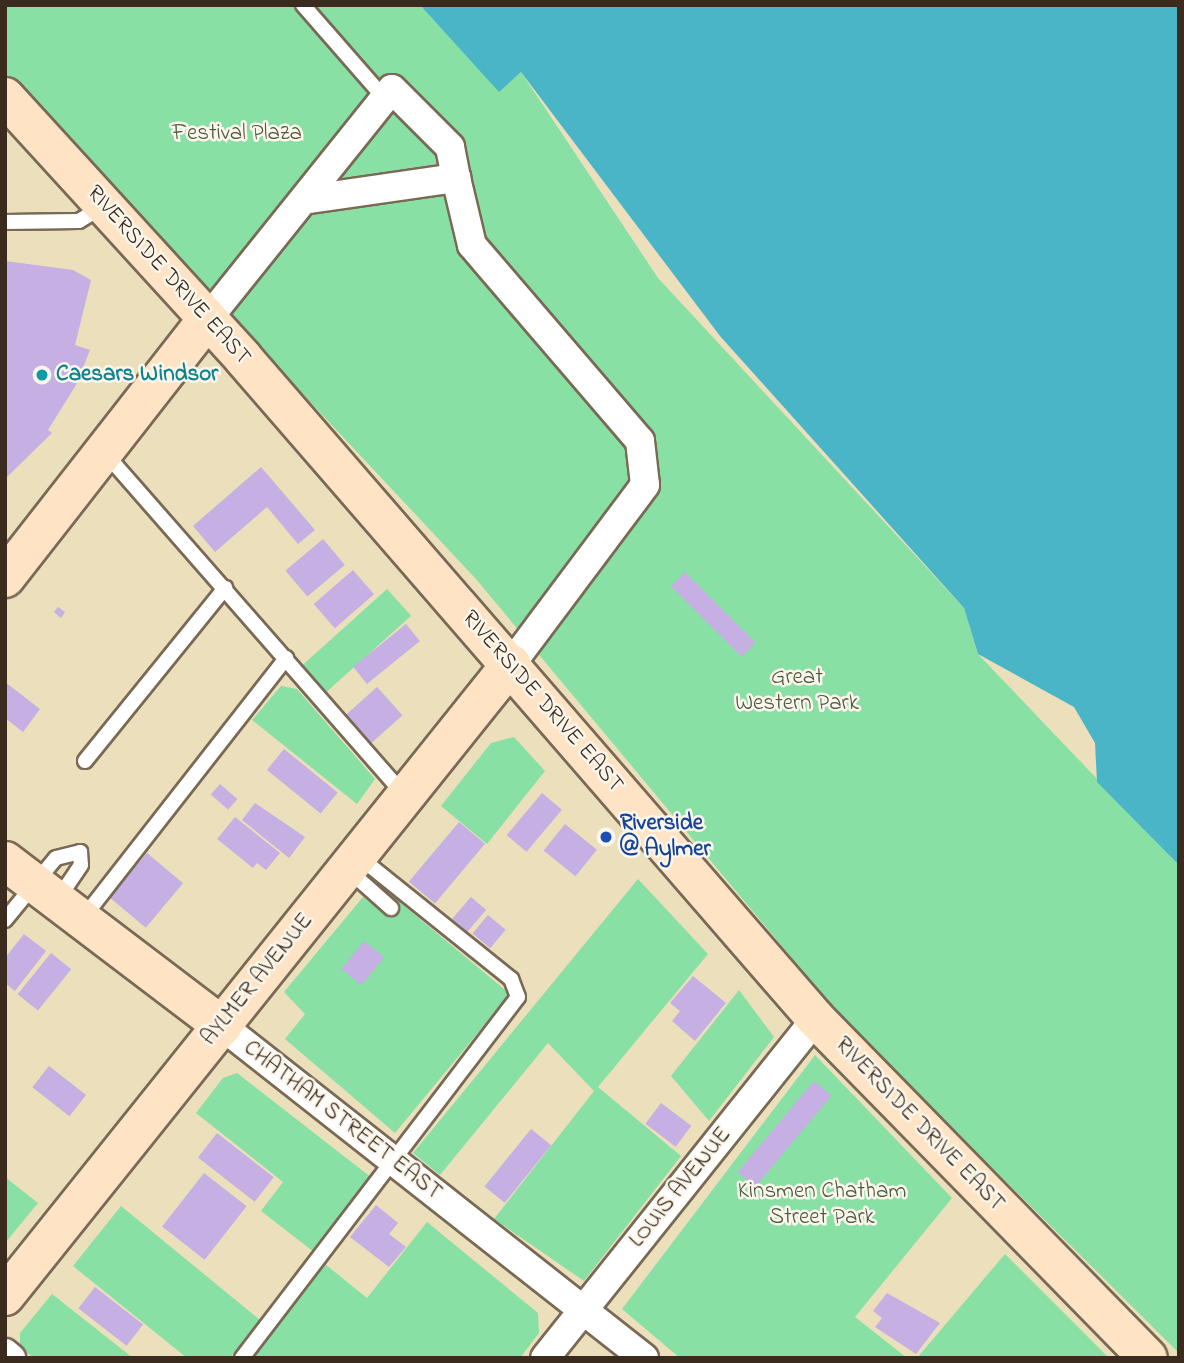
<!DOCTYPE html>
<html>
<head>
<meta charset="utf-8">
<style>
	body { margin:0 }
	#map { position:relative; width:1184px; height:1363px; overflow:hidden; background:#ebdfbc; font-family:"Indie Flower",sans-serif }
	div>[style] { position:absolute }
	.green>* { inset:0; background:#89e0a4; transform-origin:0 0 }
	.water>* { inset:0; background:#4ab5c7 }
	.building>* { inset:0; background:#c5afe3; transform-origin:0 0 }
	.roads { filter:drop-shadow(2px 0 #796955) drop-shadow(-2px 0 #796955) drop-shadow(0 2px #796955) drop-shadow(0 -2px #796955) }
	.lane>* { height:14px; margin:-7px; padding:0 7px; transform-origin:7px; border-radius:7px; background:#fff }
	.street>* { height:28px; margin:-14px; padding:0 14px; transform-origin:14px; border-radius:14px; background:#fff }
	.secondary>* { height:38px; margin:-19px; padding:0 19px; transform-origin:19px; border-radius:19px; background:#fee4c5 }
	.dots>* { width:19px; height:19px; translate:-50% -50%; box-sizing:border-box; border:4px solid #fbf7ec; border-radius:50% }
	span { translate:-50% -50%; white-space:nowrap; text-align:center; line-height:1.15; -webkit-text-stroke:5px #fbf7ec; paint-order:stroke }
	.park-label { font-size:23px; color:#4e5840 }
	.street-label { font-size:23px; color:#3b2a1e }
	.culture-label { font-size:23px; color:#0d838f; font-weight:700 }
	.left { translate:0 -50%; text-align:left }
	.transit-label { font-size:23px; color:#164399; font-weight:700 }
	.frame { position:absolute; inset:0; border:7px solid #3b2a1e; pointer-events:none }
</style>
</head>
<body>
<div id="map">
	<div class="green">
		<i style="clip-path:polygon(5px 5px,420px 5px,499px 91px,521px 72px,658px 278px,964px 608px,978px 654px,1179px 865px,1179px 1353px,845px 1022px,476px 579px,5px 76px)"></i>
		<i style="left:387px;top:589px;width:36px;height:122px;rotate:48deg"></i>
		<i style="clip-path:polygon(281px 686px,297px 689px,375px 779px,357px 804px,252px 720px)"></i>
		<i style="clip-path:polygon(514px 737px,545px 771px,487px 844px,441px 806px,491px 743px)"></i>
		<i style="clip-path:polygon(638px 879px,708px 954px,598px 1087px,681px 1156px,584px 1281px,494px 1219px,594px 1091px,548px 1043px,440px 1175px,413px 1153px)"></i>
		<i style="clip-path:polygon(363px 897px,386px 913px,397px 900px,510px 994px,395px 1133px,285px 1039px,305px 1014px,284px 992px)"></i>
		<i style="clip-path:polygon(739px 990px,774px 1037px,709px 1121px,671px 1076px)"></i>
		<i style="clip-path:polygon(815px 1055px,952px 1198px,855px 1317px,907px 1358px,680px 1358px,622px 1309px)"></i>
		<i style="clip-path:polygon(237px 1073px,372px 1178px,314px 1252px,261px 1211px,283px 1182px,196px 1113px,223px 1078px)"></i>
		<i style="clip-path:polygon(5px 1177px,38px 1203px,5px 1243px)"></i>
		<i style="clip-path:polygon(121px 1206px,260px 1320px,230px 1358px,187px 1358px,73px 1266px)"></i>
		<i style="clip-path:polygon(427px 1222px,538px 1313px,539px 1333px,520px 1358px,252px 1358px,325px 1264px,367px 1298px)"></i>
		<i style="clip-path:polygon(1005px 1254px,1109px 1358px,917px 1358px)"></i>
		<i style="clip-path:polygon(52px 1294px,133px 1358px,34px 1358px,20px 1347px,20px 1333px)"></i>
	</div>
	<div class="water">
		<i style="clip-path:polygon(420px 5px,1179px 5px,1179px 865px,1097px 782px,1095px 743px,1074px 707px,978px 654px,964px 608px,720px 336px,521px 72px,499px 92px)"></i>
	</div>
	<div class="building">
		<i style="clip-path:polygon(5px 261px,73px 270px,91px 280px,75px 345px,90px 350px,76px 385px,48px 430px,52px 433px,5px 479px)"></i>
		<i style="clip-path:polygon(261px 467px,315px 530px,298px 544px,267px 507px,215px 552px,193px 526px)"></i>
		<i style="left:323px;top:539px;width:34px;height:49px;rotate:50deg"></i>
		<i style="left:353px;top:570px;width:32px;height:52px;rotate:49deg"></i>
		<i style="left:685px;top:572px;width:100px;height:20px;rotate:45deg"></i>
		<i style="clip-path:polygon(58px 607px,65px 612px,61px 618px,54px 612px)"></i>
		<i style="left:406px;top:624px;width:22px;height:68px;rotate:51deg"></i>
		<i style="clip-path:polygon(5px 682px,40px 709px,23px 732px,5px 718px)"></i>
		<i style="left:377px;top:687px;width:38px;height:45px;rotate:48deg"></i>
		<i style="left:284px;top:749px;width:69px;height:27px;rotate:39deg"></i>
		<i style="left:220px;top:784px;width:23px;height:14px;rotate:41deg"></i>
		<i style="left:542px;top:793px;width:26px;height:55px;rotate:40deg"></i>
		<i style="clip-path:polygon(255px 803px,305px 837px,289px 858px,242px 820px)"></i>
		<i style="clip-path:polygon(235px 817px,280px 853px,266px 870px,257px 863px,253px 868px,217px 839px)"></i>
		<i style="left:459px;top:822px;width:34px;height:78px;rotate:40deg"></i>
		<i style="left:565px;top:824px;width:41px;height:34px;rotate:39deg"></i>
		<i style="left:147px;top:853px;width:47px;height:58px;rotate:40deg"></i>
		<i style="left:471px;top:897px;width:20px;height:29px;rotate:41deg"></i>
		<i style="left:488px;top:915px;width:23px;height:24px;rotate:40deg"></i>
		<i style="clip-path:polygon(24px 934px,46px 951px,15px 991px,5px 983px,5px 958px)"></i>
		<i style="left:364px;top:941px;width:26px;height:36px;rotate:39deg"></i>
		<i style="left:51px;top:953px;width:26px;height:53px;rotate:39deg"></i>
		<i style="clip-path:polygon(693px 976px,726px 1003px,695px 1041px,672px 1021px,680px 1011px,670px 1003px)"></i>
		<i style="left:49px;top:1066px;width:47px;height:27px;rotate:38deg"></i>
		<i style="left:814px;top:1081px;width:23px;height:119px;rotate:40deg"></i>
		<i style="left:661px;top:1103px;width:38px;height:26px;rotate:37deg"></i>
		<i style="left:531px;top:1129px;width:26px;height:74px;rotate:39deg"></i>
		<i style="left:217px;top:1133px;width:72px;height:31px;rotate:38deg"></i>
		<i style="left:204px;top:1173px;width:54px;height:68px;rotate:38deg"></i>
		<i style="clip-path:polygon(376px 1205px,398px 1223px,389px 1234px,406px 1247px,389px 1267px,350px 1237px)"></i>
		<i style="left:95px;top:1287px;width:61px;height:27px;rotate:38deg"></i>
		<i style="clip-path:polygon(887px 1293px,940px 1323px,916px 1354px,875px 1327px,882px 1318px,873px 1311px)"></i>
	</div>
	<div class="roads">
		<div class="lane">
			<i style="left:303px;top:5px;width:125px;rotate:48.9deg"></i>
			<i style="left:5px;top:222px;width:74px;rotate:-0.8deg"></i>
			<i style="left:79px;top:221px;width:26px;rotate:-32deg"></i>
			<i style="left:105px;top:453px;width:452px;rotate:48.8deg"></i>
			<i style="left:85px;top:761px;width:223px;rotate:-51deg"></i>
			<i style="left:347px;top:869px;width:59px;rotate:41.6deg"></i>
			<i style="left:83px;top:918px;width:330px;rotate:-52deg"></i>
			<i style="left:5px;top:920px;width:80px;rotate:-50.6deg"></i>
			<i style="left:56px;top:858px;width:25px;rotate:-14deg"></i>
			<i style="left:80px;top:852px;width:13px;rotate:86deg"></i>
			<i style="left:81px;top:865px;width:41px;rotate:124.1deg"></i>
			<i style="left:242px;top:1358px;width:454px;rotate:-52.6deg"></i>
			<i style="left:518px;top:997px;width:19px;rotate:-111deg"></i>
			<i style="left:511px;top:979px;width:195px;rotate:-141.2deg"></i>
		</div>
		<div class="street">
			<i style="left:310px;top:199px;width:148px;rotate:-8.2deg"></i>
			<i style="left:456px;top:178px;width:69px;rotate:76.6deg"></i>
			<i style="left:472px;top:245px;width:258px;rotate:49.4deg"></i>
			<i style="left:640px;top:441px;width:44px;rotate:83.5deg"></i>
			<i style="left:645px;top:485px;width:224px;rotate:126.8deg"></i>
			<i style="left:206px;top:321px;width:297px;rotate:-51.3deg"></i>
			<i style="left:392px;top:89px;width:82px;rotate:45deg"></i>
			<i style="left:450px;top:147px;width:32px;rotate:79deg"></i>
			<i style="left:222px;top:1026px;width:537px;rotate:38.19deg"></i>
			<i style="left:5px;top:1353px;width:8px;rotate:40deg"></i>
			<i style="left:545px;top:1358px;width:434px;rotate:-51.4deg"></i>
		</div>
		<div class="secondary">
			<i style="left:5px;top:97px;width:353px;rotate:47.6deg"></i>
			<i style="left:243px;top:358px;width:875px;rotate:49.08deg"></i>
			<i style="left:816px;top:1019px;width:474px;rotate:45.6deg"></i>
			<i style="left:5px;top:578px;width:326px;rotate:-52deg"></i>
			<i style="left:5px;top:861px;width:273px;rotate:37.2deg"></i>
			<i style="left:5px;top:1296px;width:810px;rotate:-51.32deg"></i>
		</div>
	</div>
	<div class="dots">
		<i style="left:42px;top:375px;background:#0f9aa8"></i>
		<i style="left:606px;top:837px;background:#1a4fb4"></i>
	</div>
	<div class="park-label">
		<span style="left:237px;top:134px">Festival Plaza</span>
		<span style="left:797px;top:691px">Great<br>Western Park</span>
		<span style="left:822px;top:1205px">Kinsmen Chatham<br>Street Park</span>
	</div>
	<div class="street-label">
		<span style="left:168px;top:276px;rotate:48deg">RIVERSIDE DRIVE EAST</span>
		<span style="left:542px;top:702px;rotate:49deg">RIVERSIDE DRIVE EAST</span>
		<span style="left:258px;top:980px;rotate:-51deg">AYLMER AVENUE</span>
		<span style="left:342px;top:1121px;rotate:38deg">CHATHAM STREET EAST</span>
		<span style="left:919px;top:1125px;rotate:46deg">RIVERSIDE DRIVE EAST</span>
		<span style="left:681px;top:1188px;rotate:-51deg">LOUIS AVENUE</span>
	</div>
	<div class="culture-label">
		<span class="left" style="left:56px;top:375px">Caesars Windsor</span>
	</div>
	<div class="transit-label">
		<span class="left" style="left:620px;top:837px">Riverside<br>@ Aylmer</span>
	</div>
	<div class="frame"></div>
</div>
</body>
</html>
